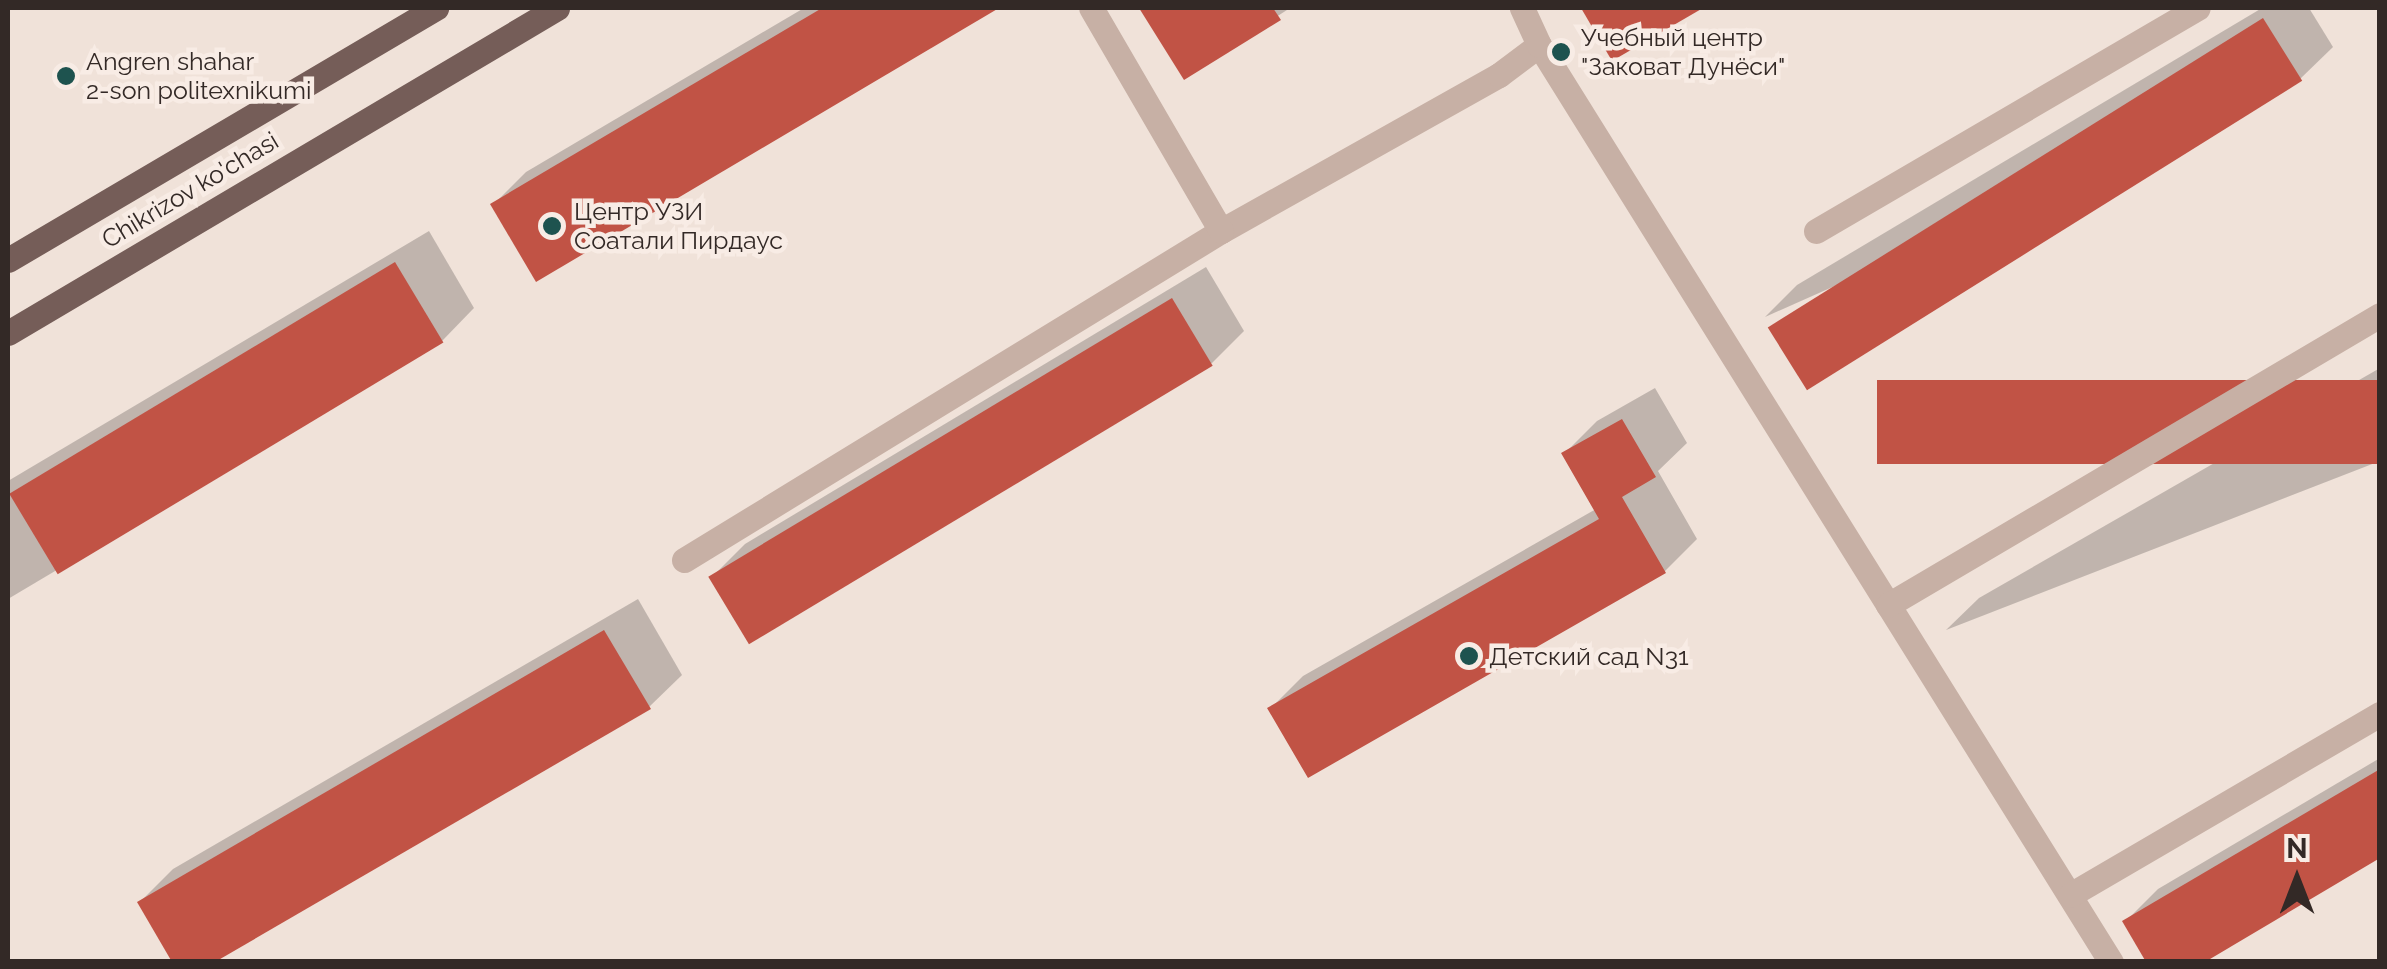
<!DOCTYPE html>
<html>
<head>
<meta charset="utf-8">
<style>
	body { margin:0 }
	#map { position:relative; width:2387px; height:969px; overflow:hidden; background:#f0e2d9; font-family:Raleway,sans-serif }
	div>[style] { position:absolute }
	.shadow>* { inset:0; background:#0003 }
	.building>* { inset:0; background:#c15345; transform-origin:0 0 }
	.minor>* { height:25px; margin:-12.5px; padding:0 12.5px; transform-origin:12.5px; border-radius:12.5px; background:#c7b0a5 }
	.major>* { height:25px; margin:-12.5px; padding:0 12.5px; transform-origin:12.5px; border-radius:12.5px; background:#755d58 }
	.dots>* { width:28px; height:28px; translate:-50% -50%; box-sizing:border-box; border:5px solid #f8ece5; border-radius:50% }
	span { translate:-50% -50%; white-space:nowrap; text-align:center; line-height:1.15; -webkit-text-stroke:9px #f8ece5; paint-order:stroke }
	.poi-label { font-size:25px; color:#332926 }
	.left { translate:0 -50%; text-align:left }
	.street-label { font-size:25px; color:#332926 }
	.frame { position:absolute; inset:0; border:10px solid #332926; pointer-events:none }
	.north { position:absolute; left:2247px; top:829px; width:100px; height:100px; -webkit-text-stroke:8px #f8ece5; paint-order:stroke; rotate:0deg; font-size:28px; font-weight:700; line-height:40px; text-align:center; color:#332926 }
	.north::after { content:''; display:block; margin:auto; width:35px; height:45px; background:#332926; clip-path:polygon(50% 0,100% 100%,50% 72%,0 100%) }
</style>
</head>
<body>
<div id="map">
	<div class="shadow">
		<i style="clip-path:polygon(804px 8px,994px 8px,537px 278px,493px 205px,526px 172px)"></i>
		<i style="clip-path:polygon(1142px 8px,1290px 8px,1184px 77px)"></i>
		<i style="clip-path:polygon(1584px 8px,1698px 8px,1613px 58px)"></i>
		<i style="clip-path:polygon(2262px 8px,2309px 8px,2333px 47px,2300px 79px,1765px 317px,1797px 285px)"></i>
		<i style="clip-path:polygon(429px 231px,474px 308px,442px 341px,8px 599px,8px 481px)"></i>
		<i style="clip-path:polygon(1206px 267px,1244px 331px,1212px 363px,712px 577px,745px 544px)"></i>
		<i style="clip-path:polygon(2380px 368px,2380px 461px,1946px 630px,1979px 598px)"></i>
		<i style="clip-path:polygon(1655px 388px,1687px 443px,1658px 471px,1697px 539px,1665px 571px,1271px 708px,1303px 676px,1596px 509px,1564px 454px,1597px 421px)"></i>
		<i style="clip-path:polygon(638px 599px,682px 675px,649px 707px,140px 902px,173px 869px)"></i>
		<i style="clip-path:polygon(2380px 758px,2380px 855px,2126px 921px,2158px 889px)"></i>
	</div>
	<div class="building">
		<i style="clip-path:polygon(822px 8px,999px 8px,536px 282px,490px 204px)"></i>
		<i style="clip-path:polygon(1139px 8px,1273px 8px,1281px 20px,1184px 80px)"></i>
		<i style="clip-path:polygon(1581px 8px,1703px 8px,1612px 61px)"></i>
		<i style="left:2263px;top:18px;width:74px;height:584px;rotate:58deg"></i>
		<i style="left:395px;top:262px;width:94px;height:450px;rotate:59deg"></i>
		<i style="left:1172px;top:298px;width:79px;height:541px;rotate:59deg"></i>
		<i style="left:2380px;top:380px;width:84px;height:503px;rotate:90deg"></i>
		<i style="clip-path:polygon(1622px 419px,1656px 477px,1622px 497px,1666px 573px,1308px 778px,1267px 708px,1599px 519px,1561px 453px)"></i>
		<i style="clip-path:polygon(604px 630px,651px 709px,215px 962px,172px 962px,137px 902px)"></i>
		<i style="clip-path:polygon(2380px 769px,2380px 858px,2205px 962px,2146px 962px,2122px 921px)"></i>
	</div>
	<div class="minor">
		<i style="left:1539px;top:45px;width:1081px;rotate:58.05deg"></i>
		<i style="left:1221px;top:231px;width:319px;rotate:-29.3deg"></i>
		<i style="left:1499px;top:75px;width:50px;rotate:-36.9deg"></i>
		<i style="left:1539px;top:45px;width:41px;rotate:-114.7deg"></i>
		<i style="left:1816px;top:231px;width:442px;rotate:-30.3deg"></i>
		<i style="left:684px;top:560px;width:630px;rotate:-31.49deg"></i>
		<i style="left:1221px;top:231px;width:258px;rotate:-120.2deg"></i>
		<i style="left:1888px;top:605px;width:571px;rotate:-30.52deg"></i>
		<i style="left:2070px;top:895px;width:359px;rotate:-30.3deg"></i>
	</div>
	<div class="major">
		<i style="left:8px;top:260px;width:497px;rotate:-30.5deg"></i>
		<i style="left:8px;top:333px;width:638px;rotate:-30.62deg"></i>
	</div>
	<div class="dots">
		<i style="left:1561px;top:52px;background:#1e534f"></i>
		<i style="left:66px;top:76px;background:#1e534f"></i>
		<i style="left:552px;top:226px;background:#1e534f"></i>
		<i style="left:1469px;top:656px;background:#1e534f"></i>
	</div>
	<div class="poi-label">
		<span class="left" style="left:1581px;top:52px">Учебный центр<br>"Заковат Дунёси"</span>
		<span class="left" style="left:86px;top:76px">Angren shahar<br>2-son politexnikumi</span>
		<span class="left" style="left:574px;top:226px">Центр УЗИ<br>Соатали Пирдаус</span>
		<span class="left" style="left:1489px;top:656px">Детский сад N31</span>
	</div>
	<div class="street-label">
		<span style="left:190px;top:190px;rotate:-31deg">Chikrizov ko'chasi</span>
	</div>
	<div class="frame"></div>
	<div class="north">N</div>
</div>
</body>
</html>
